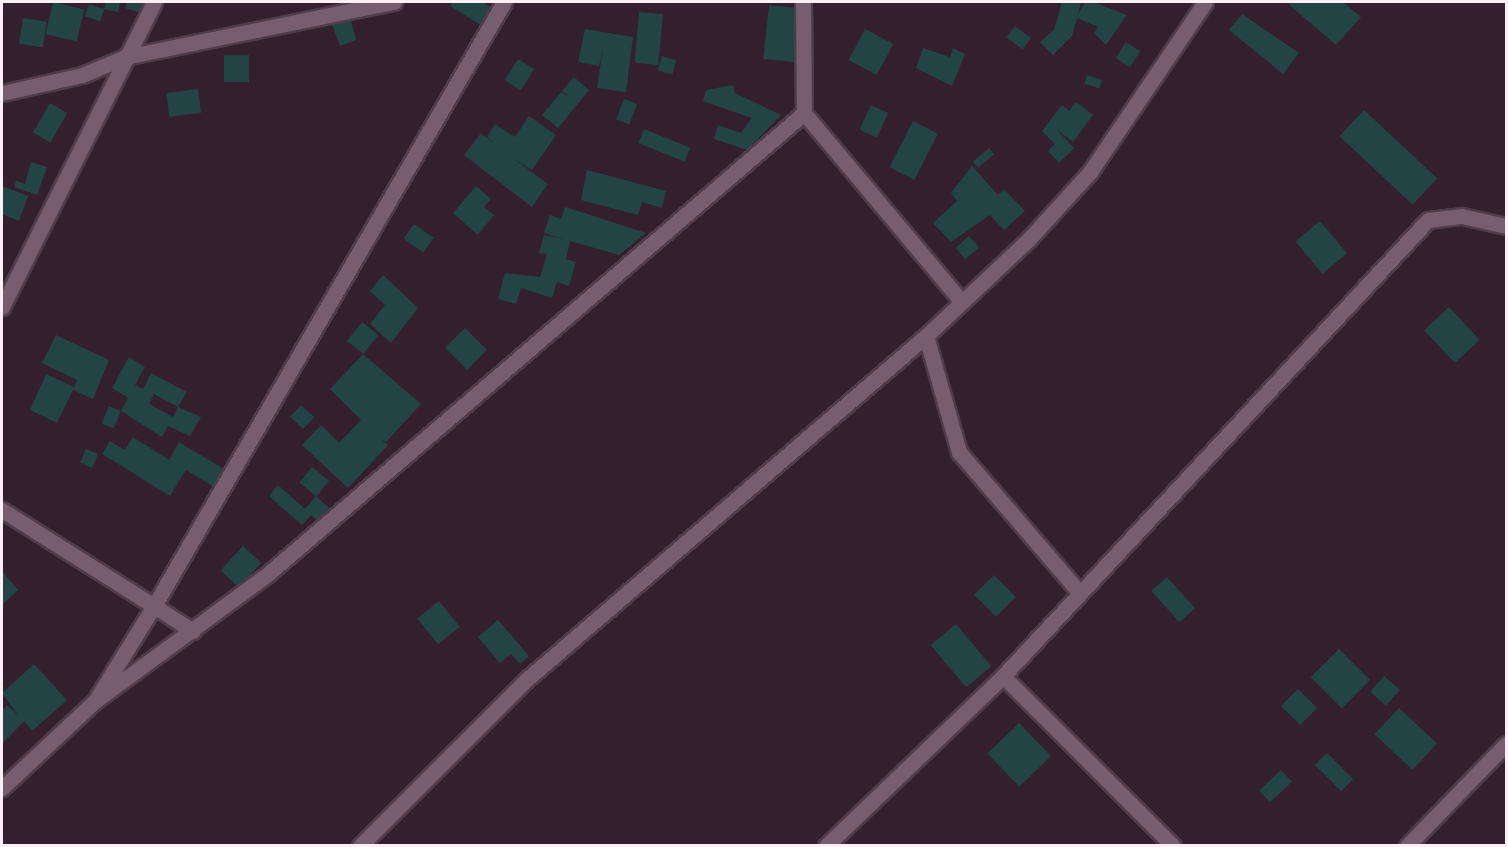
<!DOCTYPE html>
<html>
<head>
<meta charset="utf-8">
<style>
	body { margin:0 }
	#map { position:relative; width:1508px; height:847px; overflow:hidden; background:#341f2e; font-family:Spectral,serif }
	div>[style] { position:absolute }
	.building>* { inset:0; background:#224445; transform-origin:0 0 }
	.roads { filter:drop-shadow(2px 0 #503c4a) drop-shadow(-2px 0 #503c4a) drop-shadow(0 2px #503c4a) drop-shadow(0 -2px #503c4a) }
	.street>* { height:15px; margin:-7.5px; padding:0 7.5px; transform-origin:7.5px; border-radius:7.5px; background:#765d6f }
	span { translate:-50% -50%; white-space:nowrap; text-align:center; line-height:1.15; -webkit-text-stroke:4.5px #160d13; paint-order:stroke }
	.frame { position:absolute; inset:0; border:3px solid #fdeef8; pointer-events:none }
</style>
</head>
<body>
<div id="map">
	<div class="building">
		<i style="left:53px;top:2px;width:32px;height:33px;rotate:13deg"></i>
		<i style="clip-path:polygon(106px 2px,120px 2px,118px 12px,104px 9px)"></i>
		<i style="clip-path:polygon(127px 2px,148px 2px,145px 14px,125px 8px)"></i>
		<i style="clip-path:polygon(453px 2px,482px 2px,497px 11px,489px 24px,479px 24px,450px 6px)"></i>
		<i style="clip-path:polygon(1062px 2px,1081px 2px,1078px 14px,1085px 2px,1093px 2px,1127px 15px,1106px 45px,1094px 33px,1098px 27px,1077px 18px,1072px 36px,1053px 55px,1040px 42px,1054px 30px)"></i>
		<i style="clip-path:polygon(1286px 2px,1343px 2px,1361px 17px,1336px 45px)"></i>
		<i style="left:89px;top:4px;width:16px;height:13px;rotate:18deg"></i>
		<i style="left:769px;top:5px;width:31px;height:54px;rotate:6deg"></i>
		<i style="clip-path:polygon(349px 12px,356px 40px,340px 46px,330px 19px)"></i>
		<i style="left:639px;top:12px;width:24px;height:51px;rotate:5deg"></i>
		<i style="clip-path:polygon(1242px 14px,1299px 53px,1283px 74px,1229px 30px)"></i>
		<i style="left:23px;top:18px;width:24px;height:26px;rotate:9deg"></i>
		<i style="left:1015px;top:26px;width:20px;height:14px;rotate:37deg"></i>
		<i style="clip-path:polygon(585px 29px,633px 37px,626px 92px,597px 88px,603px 48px,599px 66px,578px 62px)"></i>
		<i style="left:865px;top:29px;width:32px;height:35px;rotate:28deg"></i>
		<i style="left:1126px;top:42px;width:17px;height:19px;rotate:33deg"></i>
		<i style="clip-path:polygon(923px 48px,950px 57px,953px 48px,965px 54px,952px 86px,916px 68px)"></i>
		<i style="left:249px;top:55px;width:27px;height:25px;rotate:90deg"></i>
		<i style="left:662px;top:56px;width:15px;height:15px;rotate:16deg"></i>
		<i style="left:518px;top:59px;width:19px;height:25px;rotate:32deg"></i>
		<i style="left:1087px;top:75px;width:16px;height:9px;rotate:18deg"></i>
		<i style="clip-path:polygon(574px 77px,589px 90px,558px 128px,542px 115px,561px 92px,569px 97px,562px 91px)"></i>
		<i style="clip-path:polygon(733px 85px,735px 93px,781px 115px,747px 150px,714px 139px,718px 125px,741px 133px,752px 118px,703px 101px,706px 90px)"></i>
		<i style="left:198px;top:89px;width:24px;height:32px;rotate:83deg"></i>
		<i style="left:624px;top:99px;width:14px;height:22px;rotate:21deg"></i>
		<i style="clip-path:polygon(1076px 102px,1093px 115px,1073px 142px,1056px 129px,1074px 148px,1059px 163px,1048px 151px,1055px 144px,1042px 131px,1062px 105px,1069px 111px)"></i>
		<i style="left:50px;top:103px;width:20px;height:34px;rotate:30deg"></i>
		<i style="left:871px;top:105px;width:19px;height:27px;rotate:25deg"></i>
		<i style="left:1364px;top:110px;width:100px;height:36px;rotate:43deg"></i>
		<i style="clip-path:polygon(529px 116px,556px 135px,532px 170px,513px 158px,548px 184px,532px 207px,464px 155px,481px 133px,495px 144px,487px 137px,495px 124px,515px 137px)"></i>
		<i style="left:913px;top:121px;width:28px;height:52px;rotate:27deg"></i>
		<i style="left:644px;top:129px;width:50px;height:15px;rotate:22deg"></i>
		<i style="left:989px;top:148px;width:8px;height:21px;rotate:50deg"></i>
		<i style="clip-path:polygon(31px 162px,47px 167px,37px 195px,14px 187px,16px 181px,25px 184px)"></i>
		<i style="clip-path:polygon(972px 166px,998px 195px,1004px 189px,1025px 211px,1004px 230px,990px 215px,951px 242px,933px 223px,957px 201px,951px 193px)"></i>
		<i style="clip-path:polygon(587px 170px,666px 191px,662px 208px,642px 202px,638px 215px,581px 200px)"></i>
		<i style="clip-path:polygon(2px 186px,28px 196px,19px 221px,2px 214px)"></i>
		<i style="clip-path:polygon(476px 186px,491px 199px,484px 207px,494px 215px,478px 235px,453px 213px)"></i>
		<i style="clip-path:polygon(565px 207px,646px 233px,619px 255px,570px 241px,566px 259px,576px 262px,569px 286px,557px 282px,552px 298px,521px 288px,516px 304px,498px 299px,505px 273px,540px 277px,547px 254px,539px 253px,544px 235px,564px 239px,544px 233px,550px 215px,561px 219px)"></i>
		<i style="left:1320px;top:221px;width:42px;height:32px;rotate:50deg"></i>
		<i style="left:414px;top:224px;width:24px;height:18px;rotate:35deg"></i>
		<i style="left:969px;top:236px;width:15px;height:18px;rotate:48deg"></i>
		<i style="clip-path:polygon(383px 275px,418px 308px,391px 343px,370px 324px,385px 305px,370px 291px)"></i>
		<i style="left:1449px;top:307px;width:45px;height:34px;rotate:47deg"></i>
		<i style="left:362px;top:322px;width:21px;height:24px;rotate:39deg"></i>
		<i style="left:465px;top:328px;width:31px;height:28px;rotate:45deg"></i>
		<i style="clip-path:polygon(56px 335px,109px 360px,93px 399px,73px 390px,57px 423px,30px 410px,46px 374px,74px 387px,77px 380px,42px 363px)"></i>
		<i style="clip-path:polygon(363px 354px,421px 404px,386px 442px,381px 439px,388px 445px,348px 488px,302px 445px,321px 425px,339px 443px,361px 420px,330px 389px)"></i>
		<i style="clip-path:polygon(129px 357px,145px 367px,135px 385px,143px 389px,151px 373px,187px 392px,178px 407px,154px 394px,149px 404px,173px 417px,178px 407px,201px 417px,190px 436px,168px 426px,162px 437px,121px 411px,128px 398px,112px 388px)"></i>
		<i style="left:301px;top:405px;width:18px;height:16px;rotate:43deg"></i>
		<i style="left:109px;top:406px;width:13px;height:19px;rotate:23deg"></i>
		<i style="clip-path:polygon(133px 437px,169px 460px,179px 442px,224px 469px,214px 487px,186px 470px,170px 496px,102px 454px,110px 441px,125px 450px)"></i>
		<i style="left:86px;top:449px;width:13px;height:15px;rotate:23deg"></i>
		<i style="left:312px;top:467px;width:22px;height:20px;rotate:39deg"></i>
		<i style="clip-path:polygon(278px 485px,305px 509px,316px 496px,329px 508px,318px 521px,311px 515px,302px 525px,269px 496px)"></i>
		<i style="left:243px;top:546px;width:25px;height:33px;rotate:43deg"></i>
		<i style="clip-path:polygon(2px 571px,18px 590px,2px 605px)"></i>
		<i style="left:994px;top:575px;width:31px;height:28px;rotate:45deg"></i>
		<i style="left:1167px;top:577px;width:42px;height:21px;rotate:48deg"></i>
		<i style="left:439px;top:601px;width:33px;height:28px;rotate:51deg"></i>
		<i style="clip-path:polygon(498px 620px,529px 656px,520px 664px,511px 654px,500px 663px,478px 637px)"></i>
		<i style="left:956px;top:624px;width:55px;height:33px;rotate:50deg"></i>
		<i style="left:1339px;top:649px;width:44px;height:40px;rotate:45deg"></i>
		<i style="clip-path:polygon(34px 664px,67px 700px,32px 731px,24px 721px,2px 744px,2px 711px,7px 705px,18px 715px,2px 693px)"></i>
		<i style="left:1384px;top:676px;width:21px;height:21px;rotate:41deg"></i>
		<i style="left:1298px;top:689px;width:27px;height:24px;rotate:45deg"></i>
		<i style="left:1399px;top:708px;width:52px;height:36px;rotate:43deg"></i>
		<i style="left:1019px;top:723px;width:46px;height:44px;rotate:46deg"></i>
		<i style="left:1327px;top:753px;width:37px;height:17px;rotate:45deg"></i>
		<i style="left:1281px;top:770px;width:16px;height:30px;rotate:47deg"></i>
	</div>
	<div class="roads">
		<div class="street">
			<i style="left:803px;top:2px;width:111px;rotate:89.5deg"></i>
			<i style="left:804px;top:113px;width:246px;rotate:50.1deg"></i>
			<i style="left:2px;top:93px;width:82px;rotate:-12.7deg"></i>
			<i style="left:82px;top:75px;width:47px;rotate:-22.7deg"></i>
			<i style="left:125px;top:57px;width:275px;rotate:-11.6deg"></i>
			<i style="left:2px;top:307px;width:341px;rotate:-63.5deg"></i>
			<i style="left:926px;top:336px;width:121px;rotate:74.1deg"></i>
			<i style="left:959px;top:452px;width:186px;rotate:49.4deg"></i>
			<i style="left:2px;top:510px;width:180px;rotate:32.3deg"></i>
			<i style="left:154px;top:606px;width:698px;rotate:-59.91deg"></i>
			<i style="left:1003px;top:676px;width:240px;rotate:45deg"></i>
			<i style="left:95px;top:701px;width:216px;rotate:-36.3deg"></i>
			<i style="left:269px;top:573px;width:706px;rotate:-40.69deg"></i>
			<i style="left:2px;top:788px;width:127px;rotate:-43.1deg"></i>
			<i style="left:95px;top:701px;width:112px;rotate:-58.2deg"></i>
			<i style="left:154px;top:606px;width:46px;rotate:32.7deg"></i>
			<i style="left:360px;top:846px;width:235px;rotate:-45deg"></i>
			<i style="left:526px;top:680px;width:528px;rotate:-40.7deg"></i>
			<i style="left:926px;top:336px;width:141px;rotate:-43.3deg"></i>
			<i style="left:1029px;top:239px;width:91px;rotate:-47.7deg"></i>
			<i style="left:1090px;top:172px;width:205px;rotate:-55.9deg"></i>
			<i style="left:826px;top:846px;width:245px;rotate:-43.8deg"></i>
			<i style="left:1003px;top:676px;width:623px;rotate:-47.02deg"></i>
			<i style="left:1428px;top:220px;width:34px;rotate:-7deg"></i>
			<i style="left:1462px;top:216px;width:45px;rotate:12.8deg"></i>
			<i style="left:1407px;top:846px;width:142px;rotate:-45.9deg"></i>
		</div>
	</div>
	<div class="frame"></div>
</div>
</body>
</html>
